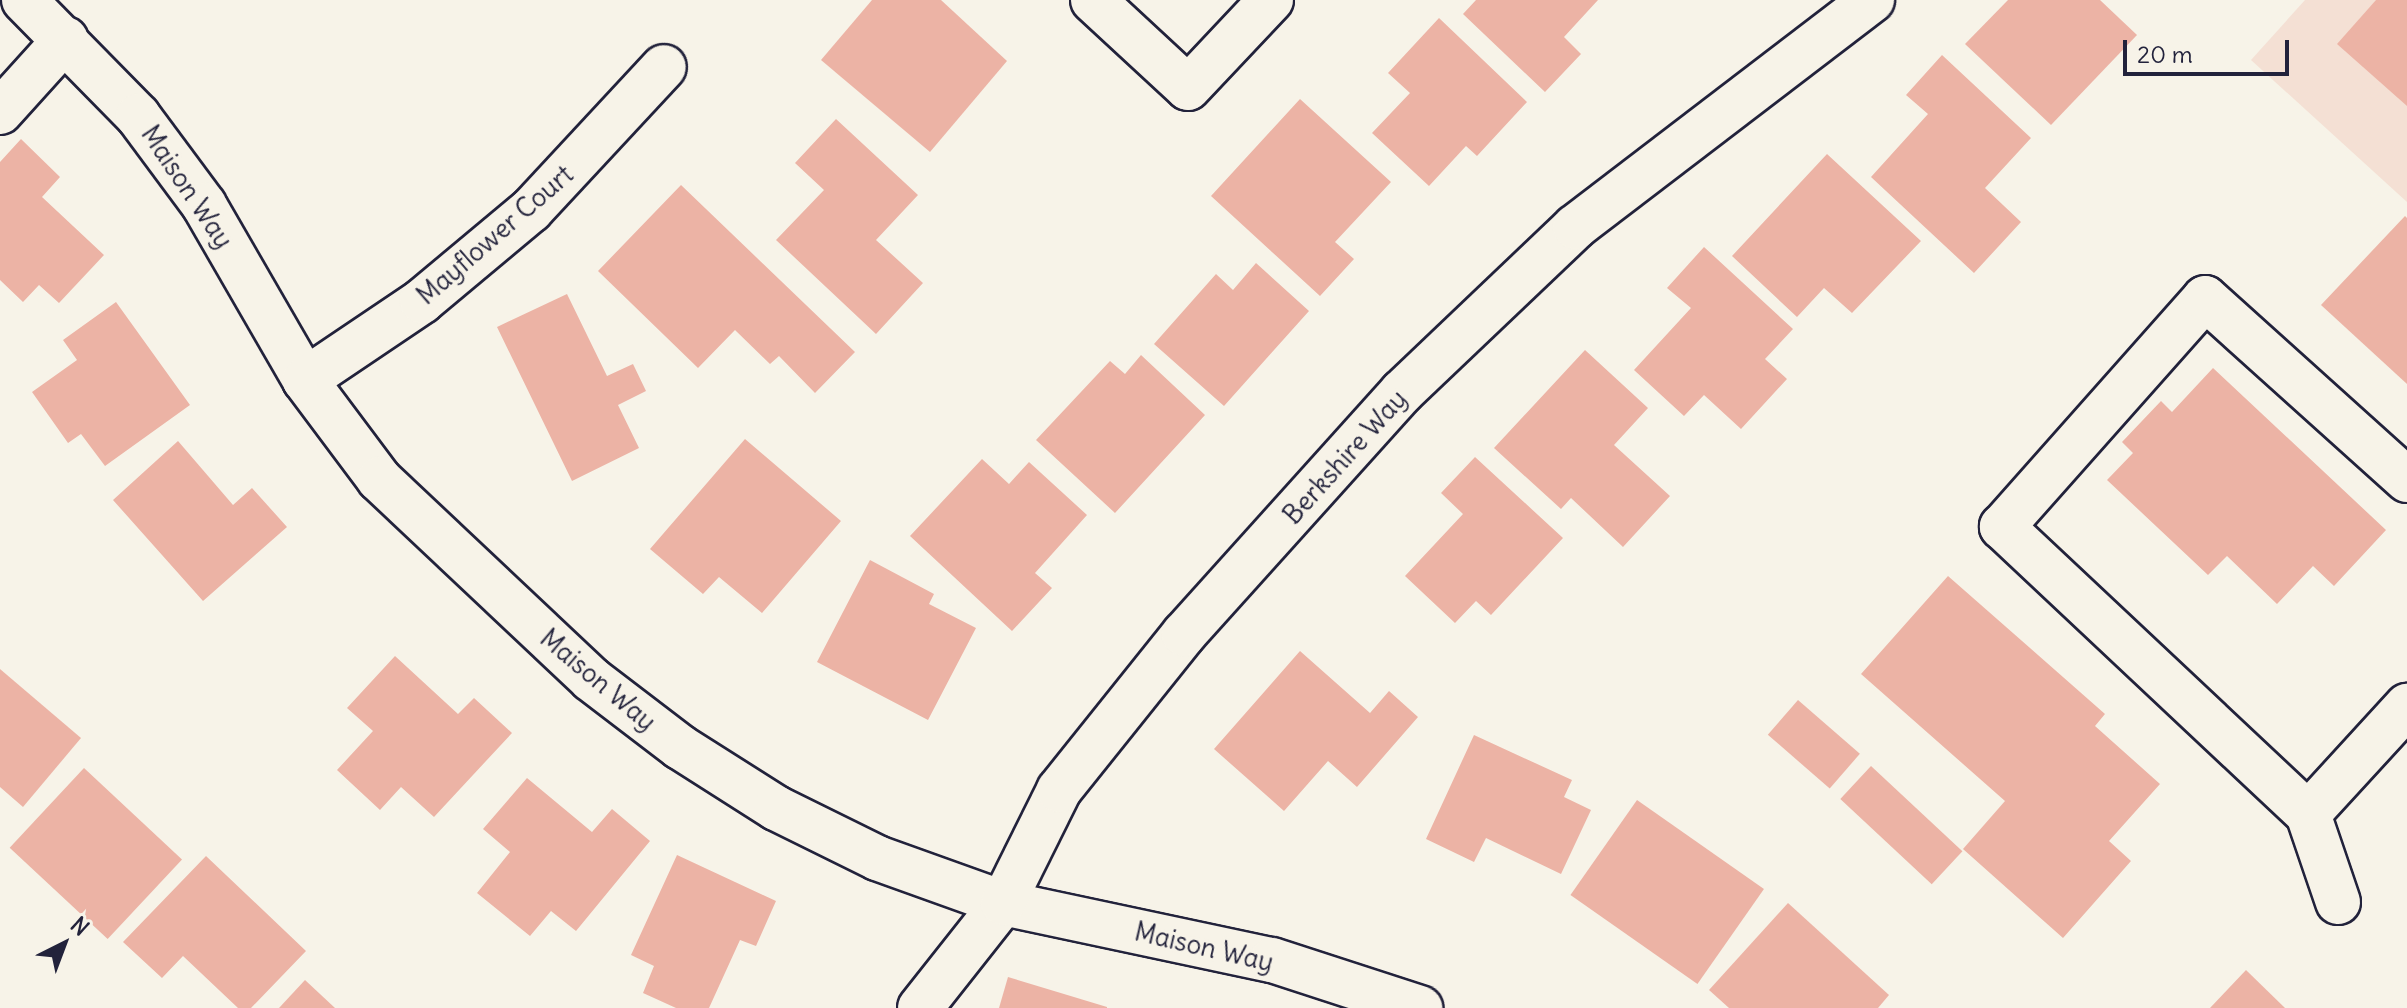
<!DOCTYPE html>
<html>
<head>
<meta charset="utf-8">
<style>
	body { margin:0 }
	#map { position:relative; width:2407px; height:1008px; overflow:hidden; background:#f7f3e8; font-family:Delius,sans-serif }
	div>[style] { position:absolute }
	.built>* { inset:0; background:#f4e0d4 }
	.building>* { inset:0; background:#ecb3a5; transform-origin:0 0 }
	.roads { filter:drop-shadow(2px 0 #22223b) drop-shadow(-2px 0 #22223b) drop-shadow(0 2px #22223b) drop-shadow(0 -2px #22223b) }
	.minor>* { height:44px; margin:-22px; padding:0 22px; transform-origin:22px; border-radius:22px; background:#f7f3e8 }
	span { translate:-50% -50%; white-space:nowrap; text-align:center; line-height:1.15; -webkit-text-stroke:6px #f7f3e8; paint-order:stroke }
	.street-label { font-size:26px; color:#22223b }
	.north { position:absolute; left:24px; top:904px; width:80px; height:80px; -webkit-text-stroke:6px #f7f3e8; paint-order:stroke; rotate:42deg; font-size:22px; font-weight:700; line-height:32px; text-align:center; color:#22223b }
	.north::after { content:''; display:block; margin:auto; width:28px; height:36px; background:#22223b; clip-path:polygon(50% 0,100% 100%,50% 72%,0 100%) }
	.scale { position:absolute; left:2123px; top:40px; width:166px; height:36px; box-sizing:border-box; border:4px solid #22223b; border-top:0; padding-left:10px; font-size:24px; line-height:28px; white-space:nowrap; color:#22223b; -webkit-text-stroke:6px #f7f3e8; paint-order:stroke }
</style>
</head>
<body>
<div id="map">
	<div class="built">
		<i style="clip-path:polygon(2305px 0,2407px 0,2407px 202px,2251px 60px)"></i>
	</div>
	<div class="building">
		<i style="clip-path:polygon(872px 0,941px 0,1007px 61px,930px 152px,821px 60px)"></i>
		<i style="clip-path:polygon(1476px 0,1598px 0,1564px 37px,1581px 54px,1545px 92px,1463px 14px)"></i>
		<i style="clip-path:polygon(2008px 0,2100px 0,2137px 35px,2051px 125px,1965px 44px)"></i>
		<i style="clip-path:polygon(2376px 0,2407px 0,2407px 106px,2337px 44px)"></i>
		<i style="clip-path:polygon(1439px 18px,1527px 102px,1477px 156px,1466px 146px,1429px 186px,1372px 133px,1410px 93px,1388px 73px)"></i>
		<i style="clip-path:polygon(1942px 55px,2031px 138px,1985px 188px,2021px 222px,1974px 273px,1871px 177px,1928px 114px,1906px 95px)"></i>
		<i style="clip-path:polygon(1300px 99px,1391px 182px,1335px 242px,1354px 259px,1320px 296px,1211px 196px)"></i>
		<i style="clip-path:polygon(836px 119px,918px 195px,876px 240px,923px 283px,876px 334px,776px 240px,824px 190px,795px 163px)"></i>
		<i style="clip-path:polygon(21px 139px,60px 177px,42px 197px,104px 255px,59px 303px,39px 285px,23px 302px,0 280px,0 162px)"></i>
		<i style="clip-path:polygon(1827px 154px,1921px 241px,1852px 313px,1824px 288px,1797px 317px,1732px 256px)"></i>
		<i style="clip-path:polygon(681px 185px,855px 352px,815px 393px,779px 356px,770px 364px,735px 330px,698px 368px,598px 271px)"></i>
		<i style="clip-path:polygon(2405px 216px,2407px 218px,2407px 384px,2321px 305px)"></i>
		<i style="clip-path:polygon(1704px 247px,1793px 329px,1765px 359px,1787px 379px,1741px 429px,1704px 395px,1684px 416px,1634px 370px,1691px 308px,1667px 288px)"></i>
		<i style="clip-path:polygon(1256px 263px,1309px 311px,1224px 406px,1154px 344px,1216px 274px,1233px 290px)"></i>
		<i style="clip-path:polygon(567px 294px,607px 376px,633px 364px,646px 391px,618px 405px,639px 448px,572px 481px,497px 327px)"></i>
		<i style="clip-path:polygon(116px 302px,190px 405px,105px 466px,81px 434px,68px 443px,32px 392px,77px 360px,63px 340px)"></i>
		<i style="clip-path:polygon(1585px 350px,1648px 408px,1614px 445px,1670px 496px,1623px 547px,1571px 498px,1561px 509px,1494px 448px)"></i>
		<i style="clip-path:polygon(1141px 355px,1205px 415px,1115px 513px,1036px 440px,1110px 361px,1125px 374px)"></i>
		<i style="clip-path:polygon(2213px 368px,2386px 530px,2334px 586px,2313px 566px,2277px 604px,2227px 556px,2208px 575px,2107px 480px,2133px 453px,2122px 442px,2161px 401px,2172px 412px)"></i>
		<i style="clip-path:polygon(745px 439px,841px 521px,762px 613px,719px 577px,703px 594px,650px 549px)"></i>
		<i style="clip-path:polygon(178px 441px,233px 505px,252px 488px,287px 527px,203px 601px,113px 500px)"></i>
		<i style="clip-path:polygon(1475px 457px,1563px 538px,1491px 615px,1476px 601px,1455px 623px,1405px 576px,1463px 514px,1441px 493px)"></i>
		<i style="clip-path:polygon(982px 459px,1009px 484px,1029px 462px,1087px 515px,1035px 573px,1052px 588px,1012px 631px,910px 536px)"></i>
		<i style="clip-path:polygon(870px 560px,934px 594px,929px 604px,976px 628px,928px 720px,817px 662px)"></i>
		<i style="clip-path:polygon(1948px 576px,2105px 714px,2095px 726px,2160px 784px,2109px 841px,2131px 861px,2063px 938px,1963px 849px,2005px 801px,1861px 674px)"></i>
		<i style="clip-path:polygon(1300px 651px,1370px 713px,1389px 691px,1418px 717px,1357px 787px,1328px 761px,1284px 811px,1214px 749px)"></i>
		<i style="clip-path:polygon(395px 656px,458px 714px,474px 698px,512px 733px,434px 817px,401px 787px,380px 810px,337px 770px,373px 731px,347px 708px)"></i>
		<i style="clip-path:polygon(0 669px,81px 738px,23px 807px,0 787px)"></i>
		<i style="left:1798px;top:700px;width:82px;height:46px;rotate:41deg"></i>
		<i style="clip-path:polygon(1474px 735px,1572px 780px,1564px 797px,1591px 810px,1561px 874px,1486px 838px,1474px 862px,1426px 839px)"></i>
		<i style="left:1871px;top:766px;width:125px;height:45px;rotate:43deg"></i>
		<i style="left:84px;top:768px;width:134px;height:109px;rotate:43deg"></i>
		<i style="clip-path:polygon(527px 778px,592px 832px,612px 809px,650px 841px,576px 931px,551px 911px,530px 936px,477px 893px,510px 852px,483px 829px)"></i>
		<i style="left:1637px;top:800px;width:155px;height:116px;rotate:35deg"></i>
		<i style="clip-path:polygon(677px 855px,776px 901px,756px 946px,740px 940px,709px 1008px,676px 1008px,643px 993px,654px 966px,631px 955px)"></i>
		<i style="clip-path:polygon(206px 856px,306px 951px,251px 1008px,238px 1008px,183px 956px,162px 978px,123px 942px)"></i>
		<i style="clip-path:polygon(1788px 903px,1889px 995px,1878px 1008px,1729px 1008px,1709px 990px)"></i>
		<i style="clip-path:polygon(2246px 970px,2285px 1008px,2210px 1008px)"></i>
		<i style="clip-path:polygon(1008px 977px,1107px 1007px,1107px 1008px,999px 1008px)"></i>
		<i style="clip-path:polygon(305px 980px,335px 1008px,279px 1008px)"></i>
	</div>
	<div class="roads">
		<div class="minor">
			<i style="left:24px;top:0;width:163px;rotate:45.5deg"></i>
			<i style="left:138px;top:116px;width:111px;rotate:53.4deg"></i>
			<i style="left:204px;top:205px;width:202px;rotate:60deg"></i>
			<i style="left:305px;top:380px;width:124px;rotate:53.2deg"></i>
			<i style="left:379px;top:479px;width:291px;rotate:43.3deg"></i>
			<i style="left:591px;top:679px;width:112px;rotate:37.4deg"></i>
			<i style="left:680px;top:747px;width:114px;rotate:32.4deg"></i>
			<i style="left:776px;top:808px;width:113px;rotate:26.3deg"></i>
			<i style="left:877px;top:858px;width:134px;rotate:19.7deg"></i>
			<i style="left:1003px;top:903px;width:275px;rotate:12deg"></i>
			<i style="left:1272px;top:960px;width:156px;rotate:18deg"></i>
			<i style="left:1093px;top:0;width:129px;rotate:42.8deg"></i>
			<i style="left:1188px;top:88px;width:121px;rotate:-46.7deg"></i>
			<i style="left:0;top:112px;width:98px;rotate:-47.9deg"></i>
			<i style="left:305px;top:380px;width:141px;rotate:-34deg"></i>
			<i style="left:422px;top:301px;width:142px;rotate:-39.9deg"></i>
			<i style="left:531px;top:210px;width:195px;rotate:-47.1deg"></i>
			<i style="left:2308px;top:814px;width:147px;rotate:-47.5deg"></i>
			<i style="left:2338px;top:902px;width:93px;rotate:-108.8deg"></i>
			<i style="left:2308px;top:814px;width:420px;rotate:-136.8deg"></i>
			<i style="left:2002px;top:527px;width:306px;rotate:-48.4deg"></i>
			<i style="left:2205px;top:298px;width:272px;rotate:42deg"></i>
			<i style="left:920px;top:1008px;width:134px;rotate:-51.7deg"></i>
			<i style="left:1003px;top:903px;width:126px;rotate:-63.6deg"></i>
			<i style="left:1059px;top:790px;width:200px;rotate:-51.3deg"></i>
			<i style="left:1184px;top:634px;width:326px;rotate:-48deg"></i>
			<i style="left:1402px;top:392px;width:239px;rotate:-43.6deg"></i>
			<i style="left:1575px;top:227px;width:374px;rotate:-37.4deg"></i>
		</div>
	</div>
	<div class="street-label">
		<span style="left:187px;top:187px;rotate:56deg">Maison Way</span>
		<span style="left:495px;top:235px;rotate:-41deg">Mayflower Court</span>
		<span style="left:1345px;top:457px;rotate:-48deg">Berkshire Way</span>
		<span style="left:598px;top:680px;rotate:40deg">Maison Way</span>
		<span style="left:1204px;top:947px;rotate:13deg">Maison Way</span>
	</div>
	<div class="north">N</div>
	<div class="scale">20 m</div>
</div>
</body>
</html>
